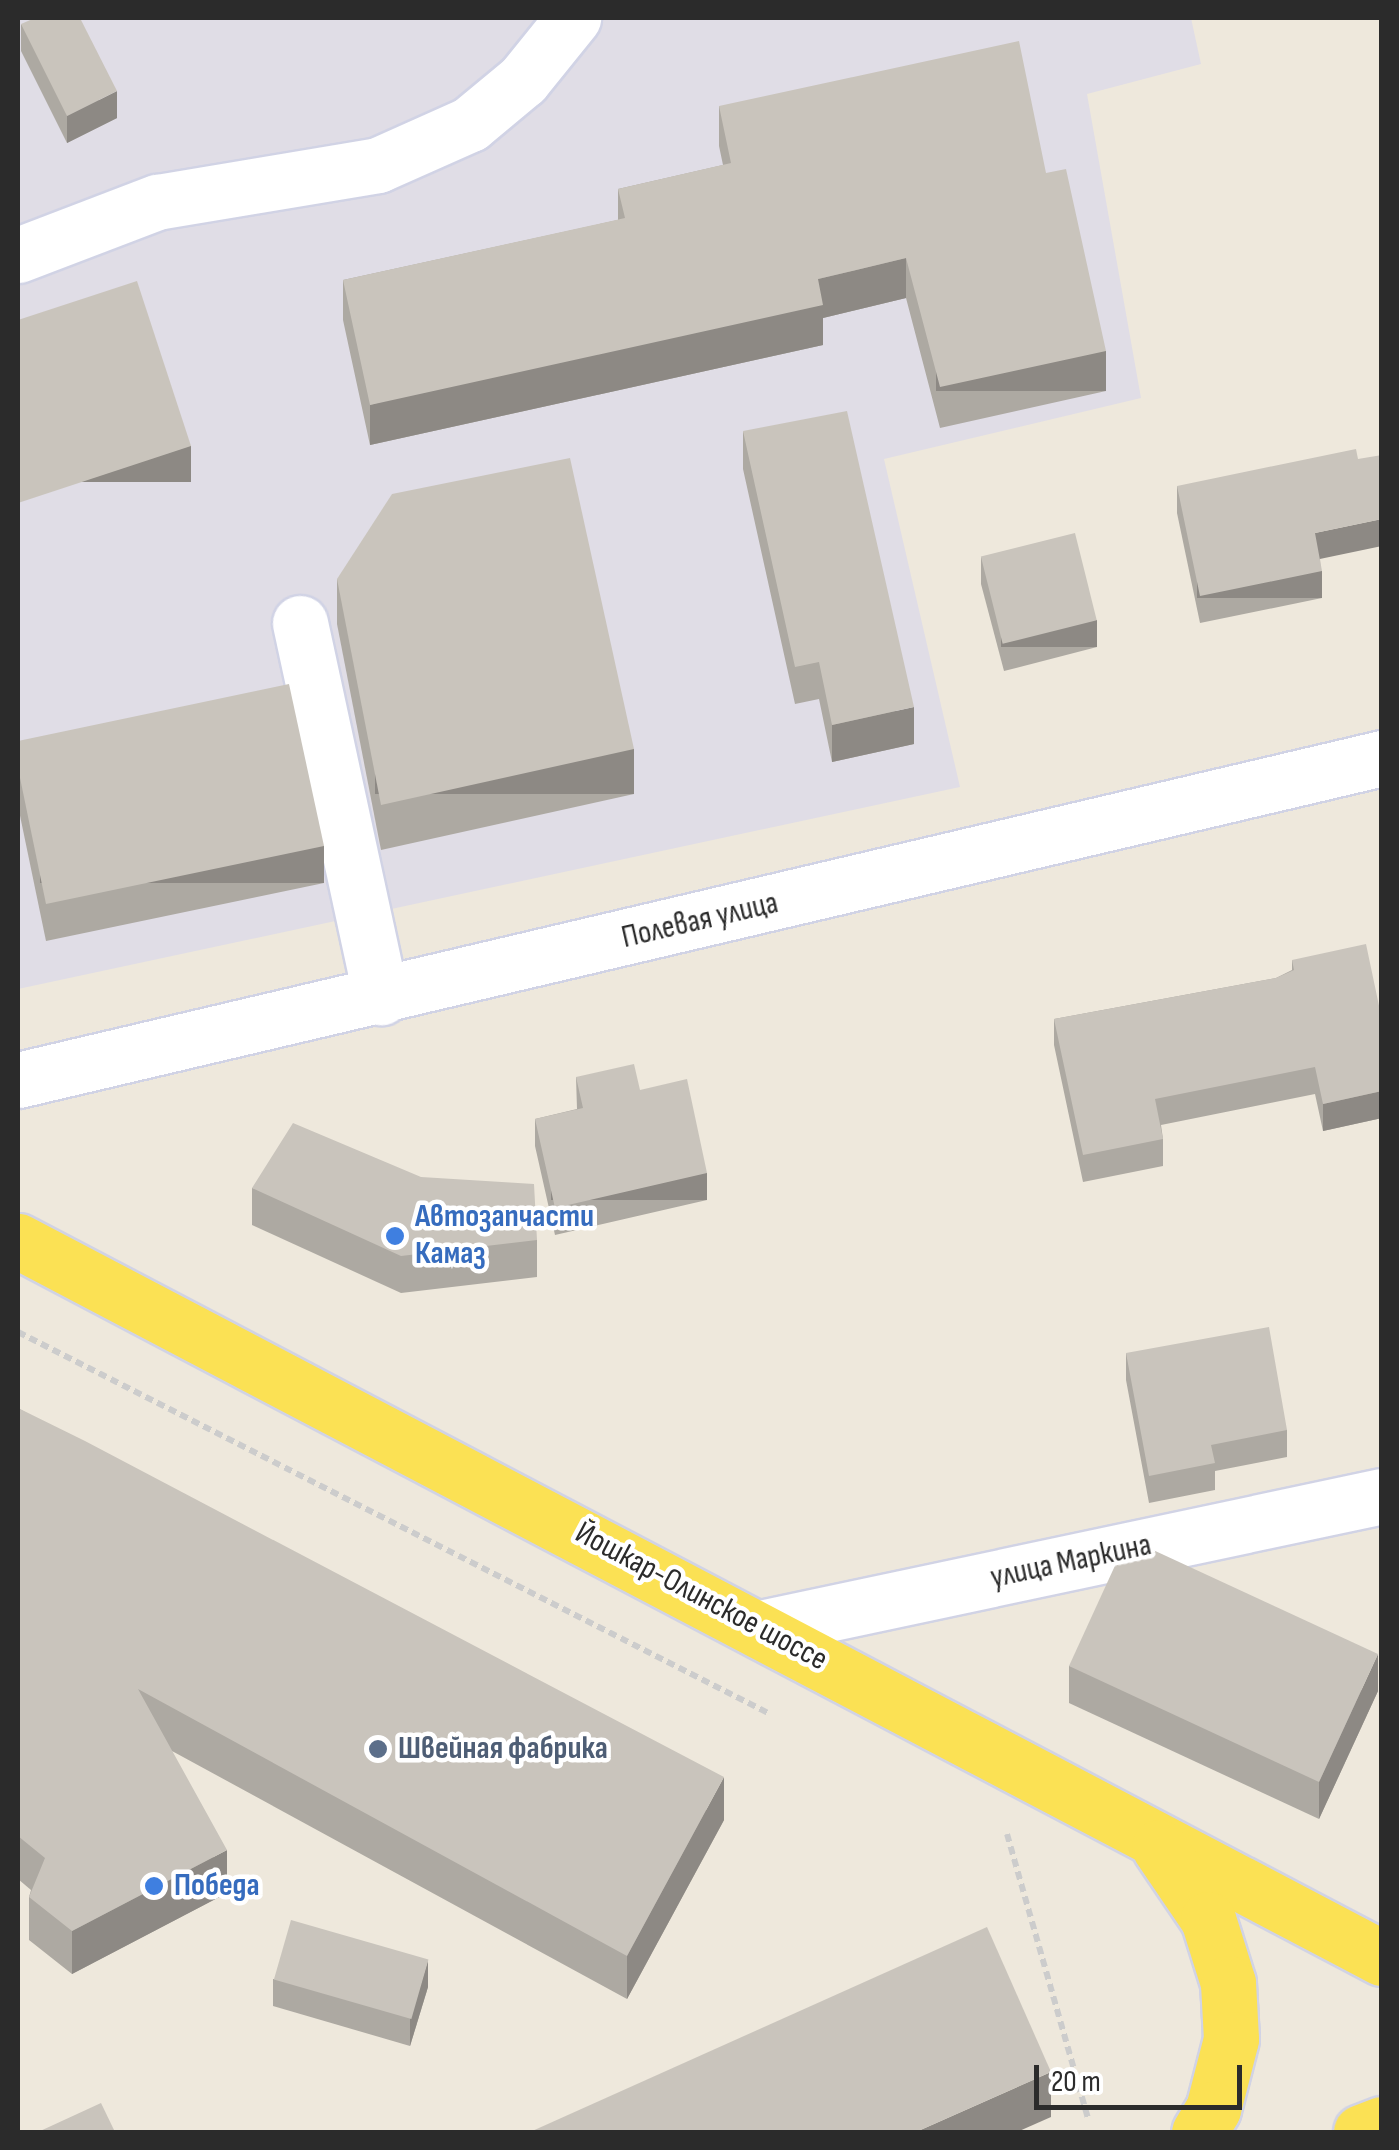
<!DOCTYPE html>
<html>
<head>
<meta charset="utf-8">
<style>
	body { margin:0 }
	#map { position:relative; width:1399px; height:2150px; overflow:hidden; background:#eee8dc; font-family:"Sofia Sans Condensed",sans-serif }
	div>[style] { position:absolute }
	.industrial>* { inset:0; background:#e0dde6 }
	.path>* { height:6px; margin-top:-3px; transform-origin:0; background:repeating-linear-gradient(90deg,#ccc 0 8px,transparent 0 13px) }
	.roads { filter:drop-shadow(2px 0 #d1d3e5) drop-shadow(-2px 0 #d1d3e5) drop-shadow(0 2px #d1d3e5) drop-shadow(0 -2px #d1d3e5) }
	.minor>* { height:55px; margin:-27.5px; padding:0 27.5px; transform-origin:27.5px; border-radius:27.5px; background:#fff }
	.major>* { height:55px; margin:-27.5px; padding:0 27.5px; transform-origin:27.5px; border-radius:27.5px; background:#fbe154 }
	.wall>* { inset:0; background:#ada9a2 }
	.shaded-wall>* { inset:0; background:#8d8984; transform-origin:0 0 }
	.building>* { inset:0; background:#c9c4bc; transform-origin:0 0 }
	.dots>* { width:28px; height:28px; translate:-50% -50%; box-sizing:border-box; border:5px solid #fff; border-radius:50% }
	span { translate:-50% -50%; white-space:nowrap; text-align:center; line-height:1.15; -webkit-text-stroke:9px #fff; paint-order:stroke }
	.street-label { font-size:32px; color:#2b2b2b }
	.shop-label { font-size:32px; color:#366cbe; font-weight:700 }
	.left { translate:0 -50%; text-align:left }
	.service-label { font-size:32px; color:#4e5e75; font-weight:700 }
	.frame { position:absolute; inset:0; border:20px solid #2b2b2b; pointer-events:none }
	.scale { position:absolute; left:1034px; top:2065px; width:208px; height:45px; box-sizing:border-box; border:5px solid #2b2b2b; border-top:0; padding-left:12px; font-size:30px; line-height:35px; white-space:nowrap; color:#2b2b2b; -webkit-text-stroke:8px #fff; paint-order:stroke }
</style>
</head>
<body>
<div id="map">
	<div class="industrial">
		<i style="clip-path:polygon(18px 18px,1191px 18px,1201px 64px,1087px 94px,1141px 398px,884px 459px,960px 787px,18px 989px)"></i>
	</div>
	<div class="path">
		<i style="left:18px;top:1332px;width:841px;rotate:26.93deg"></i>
		<i style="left:1007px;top:1834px;width:298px;rotate:74.1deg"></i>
	</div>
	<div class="roads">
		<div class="minor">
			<i style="left:18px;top:255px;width:149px;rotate:-20.9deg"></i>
			<i style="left:157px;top:202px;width:224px;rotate:-9.5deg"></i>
			<i style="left:378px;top:165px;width:101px;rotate:-24deg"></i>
			<i style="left:470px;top:124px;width:69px;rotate:-39.7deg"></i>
			<i style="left:523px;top:80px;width:80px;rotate:-51.1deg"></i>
			<i style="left:300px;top:623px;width:383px;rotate:77.8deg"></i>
			<i style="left:18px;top:1080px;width:1401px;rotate:-13.28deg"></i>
			<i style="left:761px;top:1628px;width:635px;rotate:-12deg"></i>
		</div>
		<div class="major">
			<i style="left:18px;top:1241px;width:1541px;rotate:27.73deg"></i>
			<i style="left:1159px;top:1847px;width:87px;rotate:55.8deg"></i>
			<i style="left:1208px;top:1919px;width:67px;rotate:72.6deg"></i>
			<i style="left:1228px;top:1983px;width:56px;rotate:86.9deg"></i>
			<i style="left:1231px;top:2039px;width:72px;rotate:104.4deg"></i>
			<i style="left:1213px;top:2109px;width:27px;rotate:121deg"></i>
			<i style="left:1361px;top:2132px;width:22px;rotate:-21deg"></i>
		</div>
	</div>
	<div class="wall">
		<i style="clip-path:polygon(21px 24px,117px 118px,67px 143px,21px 51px)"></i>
		<i style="clip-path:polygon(719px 106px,1046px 173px,1106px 391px,940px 428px,906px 298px,823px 318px,823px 345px,370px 445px,343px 320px,343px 280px,618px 220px,618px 189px,723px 165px,719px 146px)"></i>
		<i style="clip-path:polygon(743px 431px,914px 744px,832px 762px,819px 699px,795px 704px,743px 469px)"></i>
		<i style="clip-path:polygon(1177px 486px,1320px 559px,1322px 598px,1200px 623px,1177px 513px)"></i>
		<i style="clip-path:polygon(981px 557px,1097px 647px,1004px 671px,981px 584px)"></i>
		<i style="clip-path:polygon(337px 579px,634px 794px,381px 850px,337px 624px)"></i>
		<i style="clip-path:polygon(18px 741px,324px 883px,46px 941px,18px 806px)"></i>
		<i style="clip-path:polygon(1292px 960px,1382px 1020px,1382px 1118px,1323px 1131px,1315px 1094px,1161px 1125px,1163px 1139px,1163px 1166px,1083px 1182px,1054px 1045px,1054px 1019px,1276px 978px,1292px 970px)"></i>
		<i style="clip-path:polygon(576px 1077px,640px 1090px,707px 1200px,555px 1235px,535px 1146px,535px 1119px,577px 1109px)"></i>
		<i style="clip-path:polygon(252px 1188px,537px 1240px,537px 1277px,401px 1293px,252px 1225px)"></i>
		<i style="clip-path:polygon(1126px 1353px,1287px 1430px,1287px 1457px,1215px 1471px,1215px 1490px,1149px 1503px,1126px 1380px)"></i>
		<i style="clip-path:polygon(18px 1408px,724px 1820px,627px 1999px,172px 1751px,227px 1893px,72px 1974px,29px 1940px,29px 1897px,31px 1890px,18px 1879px)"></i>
		<i style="clip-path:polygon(1069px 1666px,1378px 1691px,1319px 1819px,1069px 1703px)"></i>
		<i style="clip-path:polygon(273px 1979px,428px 1987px,410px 2046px,273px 2006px)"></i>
	</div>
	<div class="shaded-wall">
		<i style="clip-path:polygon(117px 91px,117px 118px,67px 143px,67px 116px)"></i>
		<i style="clip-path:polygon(906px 258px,906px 298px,823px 318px,823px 345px,370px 445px,370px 405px,818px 279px)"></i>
		<i style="left:1106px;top:351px;width:40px;height:170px;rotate:90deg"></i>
		<i style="left:191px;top:446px;width:36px;height:182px;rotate:90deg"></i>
		<i style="clip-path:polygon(1382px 519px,1382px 546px,1315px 560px,1315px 533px)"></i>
		<i style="left:1322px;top:571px;width:27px;height:125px;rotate:90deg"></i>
		<i style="left:20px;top:584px;width:36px;height:2px;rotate:90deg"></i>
		<i style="left:1097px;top:620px;width:27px;height:96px;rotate:90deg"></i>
		<i style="clip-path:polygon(914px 707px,914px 744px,832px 762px,832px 725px)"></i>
		<i style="left:634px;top:749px;width:45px;height:259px;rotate:90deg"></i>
		<i style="left:324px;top:846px;width:37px;height:284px;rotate:90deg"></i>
		<i style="clip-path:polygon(1382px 1091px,1382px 1118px,1323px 1131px,1323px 1104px)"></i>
		<i style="left:707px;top:1173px;width:27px;height:156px;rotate:90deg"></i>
		<i style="clip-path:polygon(1378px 1654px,1378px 1691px,1319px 1819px,1319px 1782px)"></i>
		<i style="clip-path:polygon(724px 1777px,724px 1820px,627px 1999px,627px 1956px)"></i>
		<i style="clip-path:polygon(227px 1850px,227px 1893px,72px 1974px,72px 1931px)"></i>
		<i style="clip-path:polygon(428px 1960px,428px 1987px,410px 2046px,410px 2019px)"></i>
		<i style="clip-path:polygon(1051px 2072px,1051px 2117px,1017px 2132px,916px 2132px)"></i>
	</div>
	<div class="building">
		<i style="clip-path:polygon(35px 18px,80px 18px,117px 91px,67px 116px,21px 24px)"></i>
		<i style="clip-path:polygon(1019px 41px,1046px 173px,1066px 169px,1106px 351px,940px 387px,906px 258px,818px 279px,823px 305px,370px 405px,343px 280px,625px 218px,618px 189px,731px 163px,719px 106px)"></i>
		<i style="clip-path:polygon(137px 281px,191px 446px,18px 503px,18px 320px)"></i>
		<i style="clip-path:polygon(847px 411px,914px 707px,832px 725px,819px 662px,795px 667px,743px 431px)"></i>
		<i style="clip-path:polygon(1356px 449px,1358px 459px,1382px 455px,1382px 519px,1315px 533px,1322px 571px,1200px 596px,1177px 486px)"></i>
		<i style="clip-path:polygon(570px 458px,634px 749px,381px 805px,337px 579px,392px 494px)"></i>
		<i style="left:1075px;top:533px;width:90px;height:97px;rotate:76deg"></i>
		<i style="clip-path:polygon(289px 684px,324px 846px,46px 904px,18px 768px,18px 741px)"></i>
		<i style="clip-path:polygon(1366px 944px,1382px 1020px,1382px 1091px,1323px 1104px,1315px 1067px,1155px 1099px,1163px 1139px,1083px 1155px,1054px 1019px,1276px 978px,1294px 970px,1292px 960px)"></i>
		<i style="clip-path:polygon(634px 1064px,640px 1090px,687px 1079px,707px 1173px,555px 1208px,535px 1119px,583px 1108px,576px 1077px)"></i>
		<i style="clip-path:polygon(293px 1123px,421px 1177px,534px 1184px,537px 1240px,401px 1256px,252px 1188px)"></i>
		<i style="clip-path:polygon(1269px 1327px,1287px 1430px,1211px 1445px,1215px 1463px,1149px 1476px,1126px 1353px)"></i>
		<i style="clip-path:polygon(18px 1408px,85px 1441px,724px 1777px,627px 1956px,138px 1689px,227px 1850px,72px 1931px,29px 1897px,45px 1858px,18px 1836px)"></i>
		<i style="clip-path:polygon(1138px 1543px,1378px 1654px,1319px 1782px,1069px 1666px,1124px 1546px)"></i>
		<i style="left:291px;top:1920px;width:143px;height:62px;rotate:16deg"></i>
		<i style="clip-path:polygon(987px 1927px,1051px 2072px,916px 2132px,530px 2132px)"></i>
		<i style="clip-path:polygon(101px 2103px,115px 2132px,38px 2132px)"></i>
	</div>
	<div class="dots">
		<i style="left:395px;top:1236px;background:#3f7fe0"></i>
		<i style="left:378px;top:1749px;background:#5c6f8a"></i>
		<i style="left:154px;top:1886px;background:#3f7fe0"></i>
	</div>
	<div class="street-label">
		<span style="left:700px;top:921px;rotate:-13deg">Полевая улица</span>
		<span style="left:1071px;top:1562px;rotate:-12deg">улица Маркина</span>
		<span style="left:701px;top:1597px;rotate:28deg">Йошкар-Олинское шоссе</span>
	</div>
	<div class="shop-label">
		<span class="left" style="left:415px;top:1236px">Автозапчасти<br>Камаз</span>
		<span class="left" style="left:174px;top:1886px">Победа</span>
	</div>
	<div class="service-label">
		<span class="left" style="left:398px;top:1749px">Швейная фабрика</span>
	</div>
	<div class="frame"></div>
	<div class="scale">20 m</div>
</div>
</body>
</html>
